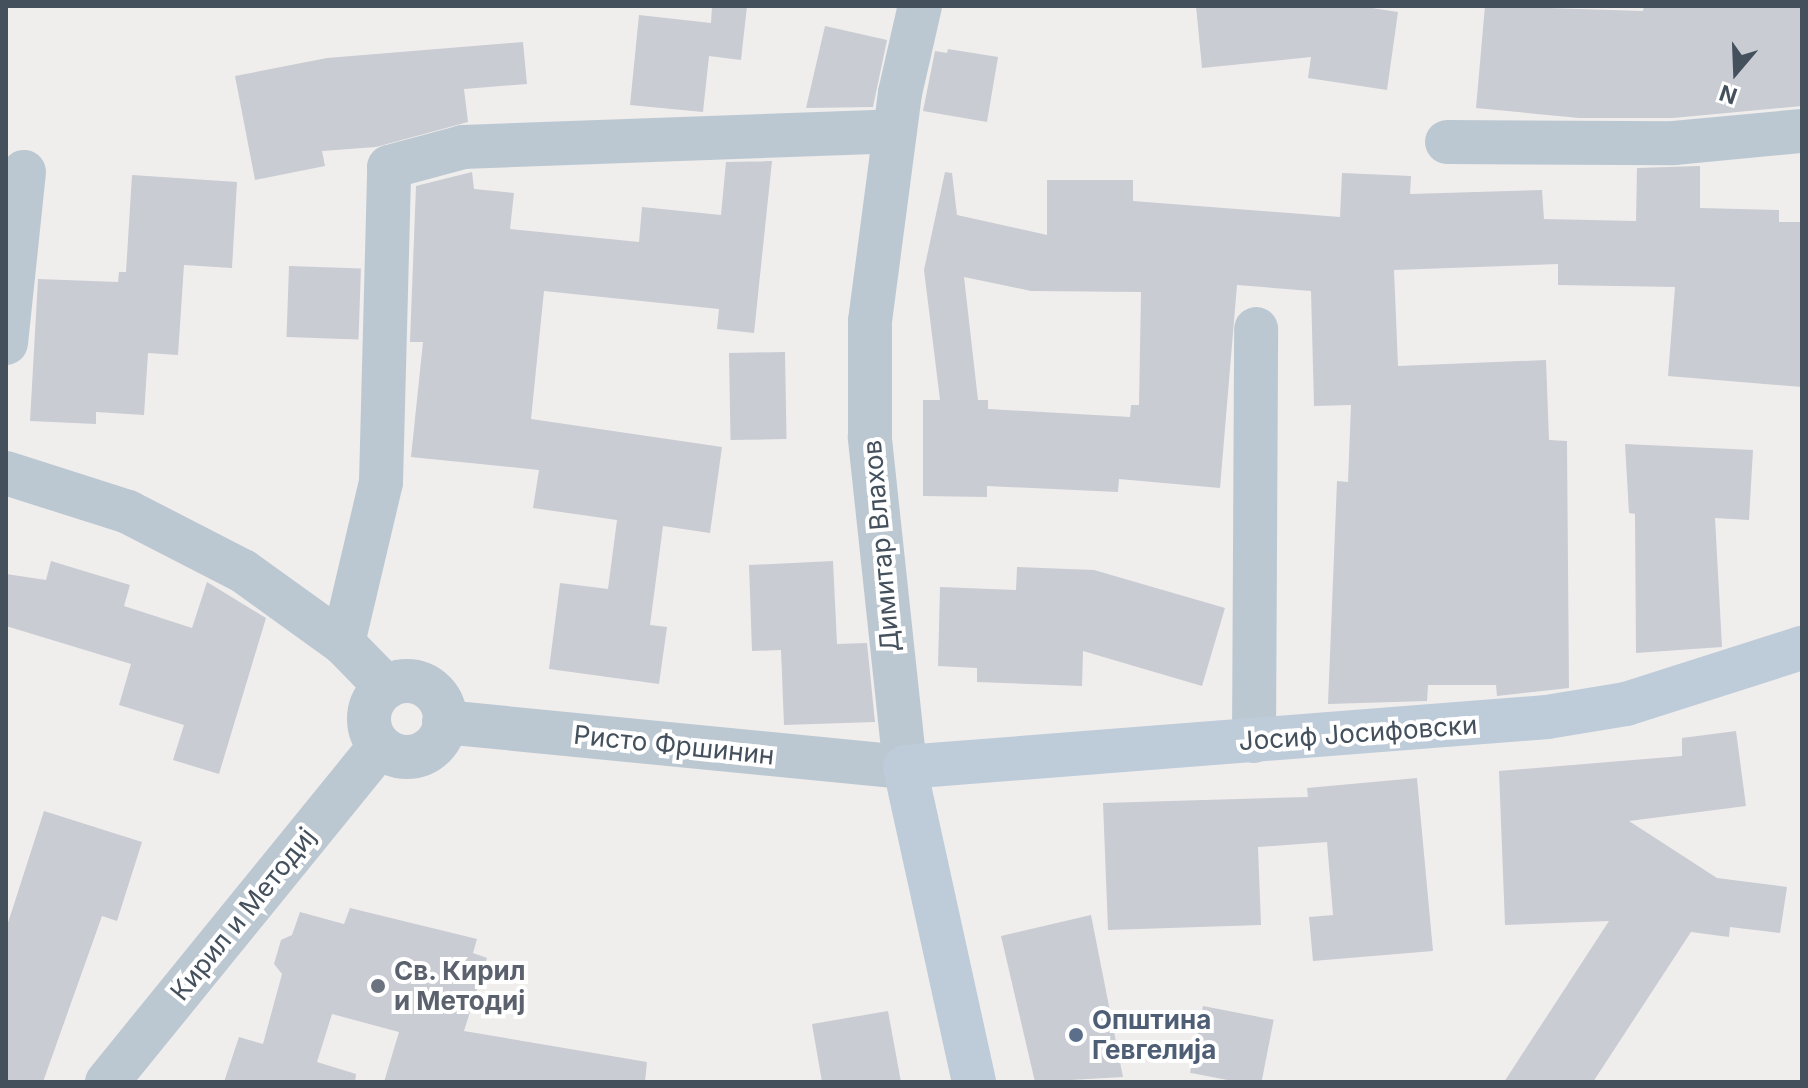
<!DOCTYPE html>
<html>
<head>
<meta charset="utf-8">
<style>
	body { margin:0 }
	#map { position:relative; width:1808px; height:1088px; overflow:hidden; background:#f0eded; font-family:Inter,sans-serif }
	div>[style] { position:absolute }
	.building>* { inset:0; background:#c9ccd3; transform-origin:0 0 }
	.street>* { height:44px; margin:-22px; padding:0 22px; transform-origin:22px; border-radius:22px; background:#bcc8d1 }
	.street>.ring { margin:-22px; padding:0; box-sizing:content-box; background:none; border:44px solid #bcc8d1; border-radius:50% }
	.secondary>* { height:44px; margin:-22px; padding:0 22px; transform-origin:22px; border-radius:22px; background:#becbd9 }
	.dots>* { width:22px; height:22px; translate:-50% -50%; box-sizing:border-box; border:4px solid #fff; border-radius:50% }
	span { translate:-50% -50%; white-space:nowrap; text-align:center; line-height:1.15; -webkit-text-stroke:8px #fff; paint-order:stroke }
	.street-label { font-size:26px; color:#44515d }
	.worship-label { font-size:26px; color:#5b616d; font-weight:700 }
	.left { translate:0 -50%; text-align:left }
	.service-label { font-size:26px; color:#4e5e75; font-weight:700 }
	.frame { position:absolute; inset:0; border:8px solid #44515d; pointer-events:none }
	.north { position:absolute; left:1696px; top:32px; width:80px; height:80px; -webkit-text-stroke:6px #fff; paint-order:stroke; rotate:199deg; font-size:22px; font-weight:700; line-height:32px; text-align:center; color:#44515d }
	.north::after { content:''; display:block; margin:auto; width:28px; height:36px; background:#44515d; clip-path:polygon(50% 0,100% 100%,50% 72%,0 100%) }
</style>
</head>
<body>
<div id="map">
	<div class="building">
		<i style="clip-path:polygon(712px 6px,747px 6px,741px 60px,709px 56px,703px 112px,630px 105px,639px 15px,711px 23px)"></i>
		<i style="clip-path:polygon(1196px 6px,1359px 6px,1398px 12px,1387px 90px,1308px 78px,1311px 57px,1202px 68px)"></i>
		<i style="clip-path:polygon(1485px 6px,1643px 11px,1644px 6px,1802px 6px,1802px 106px,1673px 118px,1579px 118px,1476px 108px)"></i>
		<i style="clip-path:polygon(825px 26px,887px 40px,873px 107px,806px 108px)"></i>
		<i style="clip-path:polygon(523px 42px,527px 84px,464px 89px,468px 122px,376px 147px,322px 151px,325px 166px,255px 180px,235px 76px,327px 58px)"></i>
		<i style="clip-path:polygon(948px 49px,998px 57px,987px 122px,923px 111px,935px 51px,947px 53px)"></i>
		<i style="clip-path:polygon(772px 161px,754px 333px,717px 329px,719px 309px,544px 291px,531px 419px,722px 447px,710px 533px,663px 526px,650px 625px,667px 627px,659px 684px,549px 669px,560px 583px,608px 589px,617px 520px,533px 508px,539px 470px,411px 457px,423px 342px,410px 342px,416px 186px,472px 172px,474px 189px,514px 193px,510px 229px,639px 242px,642px 207px,721px 215px,726px 162px)"></i>
		<i style="clip-path:polygon(evenodd,1700px 166px,1700px 208px,1779px 210px,1779px 222px,1802px 222px,1802px 387px,1668px 376px,1675px 287px,1558px 285px,1558px 264px,1394px 270px,1398px 366px,1546px 360px,1549px 440px,1567px 441px,1569px 688px,1497px 696px,1496px 685px,1428px 685px,1427px 701px,1328px 704px,1337px 481px,1348px 482px,1351px 405px,1314px 406px,1311px 291px,1237px 285px,1220px 488px,1119px 479px,1118px 492px,987px 486px,987px 497px,923px 496px,923px 400px,940px 400px,924px 270px,945px 172px,952px 173px,957px 215px,1047px 235px,1047px 180px,1133px 180px,1133px 201px,1340px 217px,1342px 173px,1411px 176px,1410px 194px,1542px 190px,1544px 219px,1636px 221px,1637px 168px,1700px 166px,964px 277px,1031px 291px,1141px 292px,1139px 405px,1131px 405px,1130px 417px,988px 409px,988px 400px,978px 400px,964px 277px)"></i>
		<i style="clip-path:polygon(132px 175px,237px 182px,232px 268px,184px 265px,178px 355px,148px 353px,144px 415px,96px 412px,96px 424px,30px 421px,38px 279px,118px 282px,119px 272px,126px 272px)"></i>
		<i style="left:289px;top:266px;width:72px;height:71px;rotate:2deg"></i>
		<i style="left:785px;top:352px;width:87px;height:56px;rotate:89deg"></i>
		<i style="clip-path:polygon(1625px 444px,1753px 450px,1749px 520px,1715px 518px,1722px 647px,1636px 653px,1635px 514px,1629px 513px)"></i>
		<i style="clip-path:polygon(51px 561px,130px 585px,124px 606px,192px 628px,207px 582px,266px 618px,219px 774px,173px 760px,184px 725px,119px 705px,131px 664px,6px 626px,6px 574px,46px 580px)"></i>
		<i style="clip-path:polygon(833px 561px,837px 644px,867px 643px,875px 722px,784px 725px,781px 650px,752px 651px,749px 565px)"></i>
		<i style="clip-path:polygon(1017px 567px,1094px 570px,1225px 608px,1202px 686px,1083px 651px,1082px 686px,977px 682px,977px 668px,938px 666px,940px 587px,1016px 590px)"></i>
		<i style="clip-path:polygon(1736px 731px,1746px 806px,1629px 821px,1717px 878px,1787px 887px,1780px 933px,1730px 927px,1729px 937px,1691px 932px,1593px 1082px,1504px 1082px,1609px 921px,1505px 925px,1499px 771px,1682px 756px,1682px 738px)"></i>
		<i style="clip-path:polygon(1417px 778px,1433px 951px,1313px 961px,1309px 917px,1333px 915px,1327px 842px,1258px 847px,1261px 925px,1108px 930px,1103px 803px,1308px 797px,1307px 788px)"></i>
		<i style="clip-path:polygon(44px 811px,142px 842px,117px 921px,102px 916px,43px 1082px,6px 1082px,6px 929px)"></i>
		<i style="clip-path:polygon(350px 908px,477px 939px,473px 953px,487px 958px,464px 1031px,647px 1062px,645px 1082px,384px 1082px,399px 1032px,332px 1014px,317px 1062px,356px 1074px,355px 1082px,224px 1082px,239px 1037px,263px 1044px,282px 974px,274px 964px,281px 940px,292px 935px,300px 912px,344px 924px)"></i>
		<i style="clip-path:polygon(1091px 915px,1123px 1077px,1035px 1082px,1001px 936px)"></i>
		<i style="left:1203px;top:1006px;width:72px;height:68px;rotate:11deg"></i>
		<i style="clip-path:polygon(888px 1011px,901px 1082px,822px 1082px,812px 1024px)"></i>
	</div>
	<div class="street">
		<i style="left:1447px;top:142px;width:227px;rotate:0.3deg"></i>
		<i style="left:1674px;top:143px;width:129px;rotate:-5.4deg"></i>
		<i style="left:6px;top:343px;width:172px;rotate:-84deg"></i>
		<i style="left:6px;top:473px;width:128px;rotate:17.7deg"></i>
		<i style="left:128px;top:512px;width:129px;rotate:27.2deg"></i>
		<i style="left:243px;top:571px;width:123px;rotate:35.8deg"></i>
		<i style="left:343px;top:643px;width:62px;rotate:45.7deg"></i>
		<i style="left:343px;top:643px;width:165px;rotate:-76.7deg"></i>
		<i style="left:381px;top:482px;width:315px;rotate:-88.5deg"></i>
		<i style="left:389px;top:167px;width:77px;rotate:-15.1deg"></i>
		<i style="left:463px;top:147px;width:432px;rotate:-2.1deg"></i>
		<i class="ring" style="left:369px;top:681px;width:32px;height:32px"></i>
		<i style="left:444px;top:722px;width:463px;rotate:5.6deg"></i>
		<i style="left:905px;top:767px;width:332px;rotate:-96.1deg"></i>
		<i style="left:870px;top:437px;width:116px;rotate:-90deg"></i>
		<i style="left:870px;top:321px;width:230px;rotate:-82.5deg"></i>
		<i style="left:900px;top:93px;width:89px;rotate:-77.1deg"></i>
		<i style="left:1254px;top:741px;width:412px;rotate:-89.7deg"></i>
		<i style="left:107px;top:1082px;width:433px;rotate:-50.9deg"></i>
	</div>
	<div class="secondary">
		<i style="left:974px;top:1082px;width:322px;rotate:-102.4deg"></i>
		<i style="left:905px;top:767px;width:644px;rotate:-4.45deg"></i>
		<i style="left:1547px;top:717px;width:80px;rotate:-9.3deg"></i>
		<i style="left:1626px;top:704px;width:185px;rotate:-17.7deg"></i>
	</div>
	<div class="dots">
		<i style="left:378px;top:986px;background:#6b7280"></i>
		<i style="left:1076px;top:1035px;background:#5c6f8a"></i>
	</div>
	<div class="street-label">
		<span style="left:881px;top:546px;rotate:-95deg">Димитар Влахов</span>
		<span style="left:1358px;top:733px;rotate:-4deg">Јосиф Јосифовски</span>
		<span style="left:674px;top:745px;rotate:6deg">Ристо Фршинин</span>
		<span style="left:243px;top:914px;rotate:-51deg">Кирил и Методиј</span>
	</div>
	<div class="worship-label">
		<span class="left" style="left:394px;top:986px">Св. Кирил<br>и Методиј</span>
	</div>
	<div class="service-label">
		<span class="left" style="left:1092px;top:1035px">Општина<br>Гевгелија</span>
	</div>
	<div class="frame"></div>
	<div class="north">N</div>
</div>
</body>
</html>
